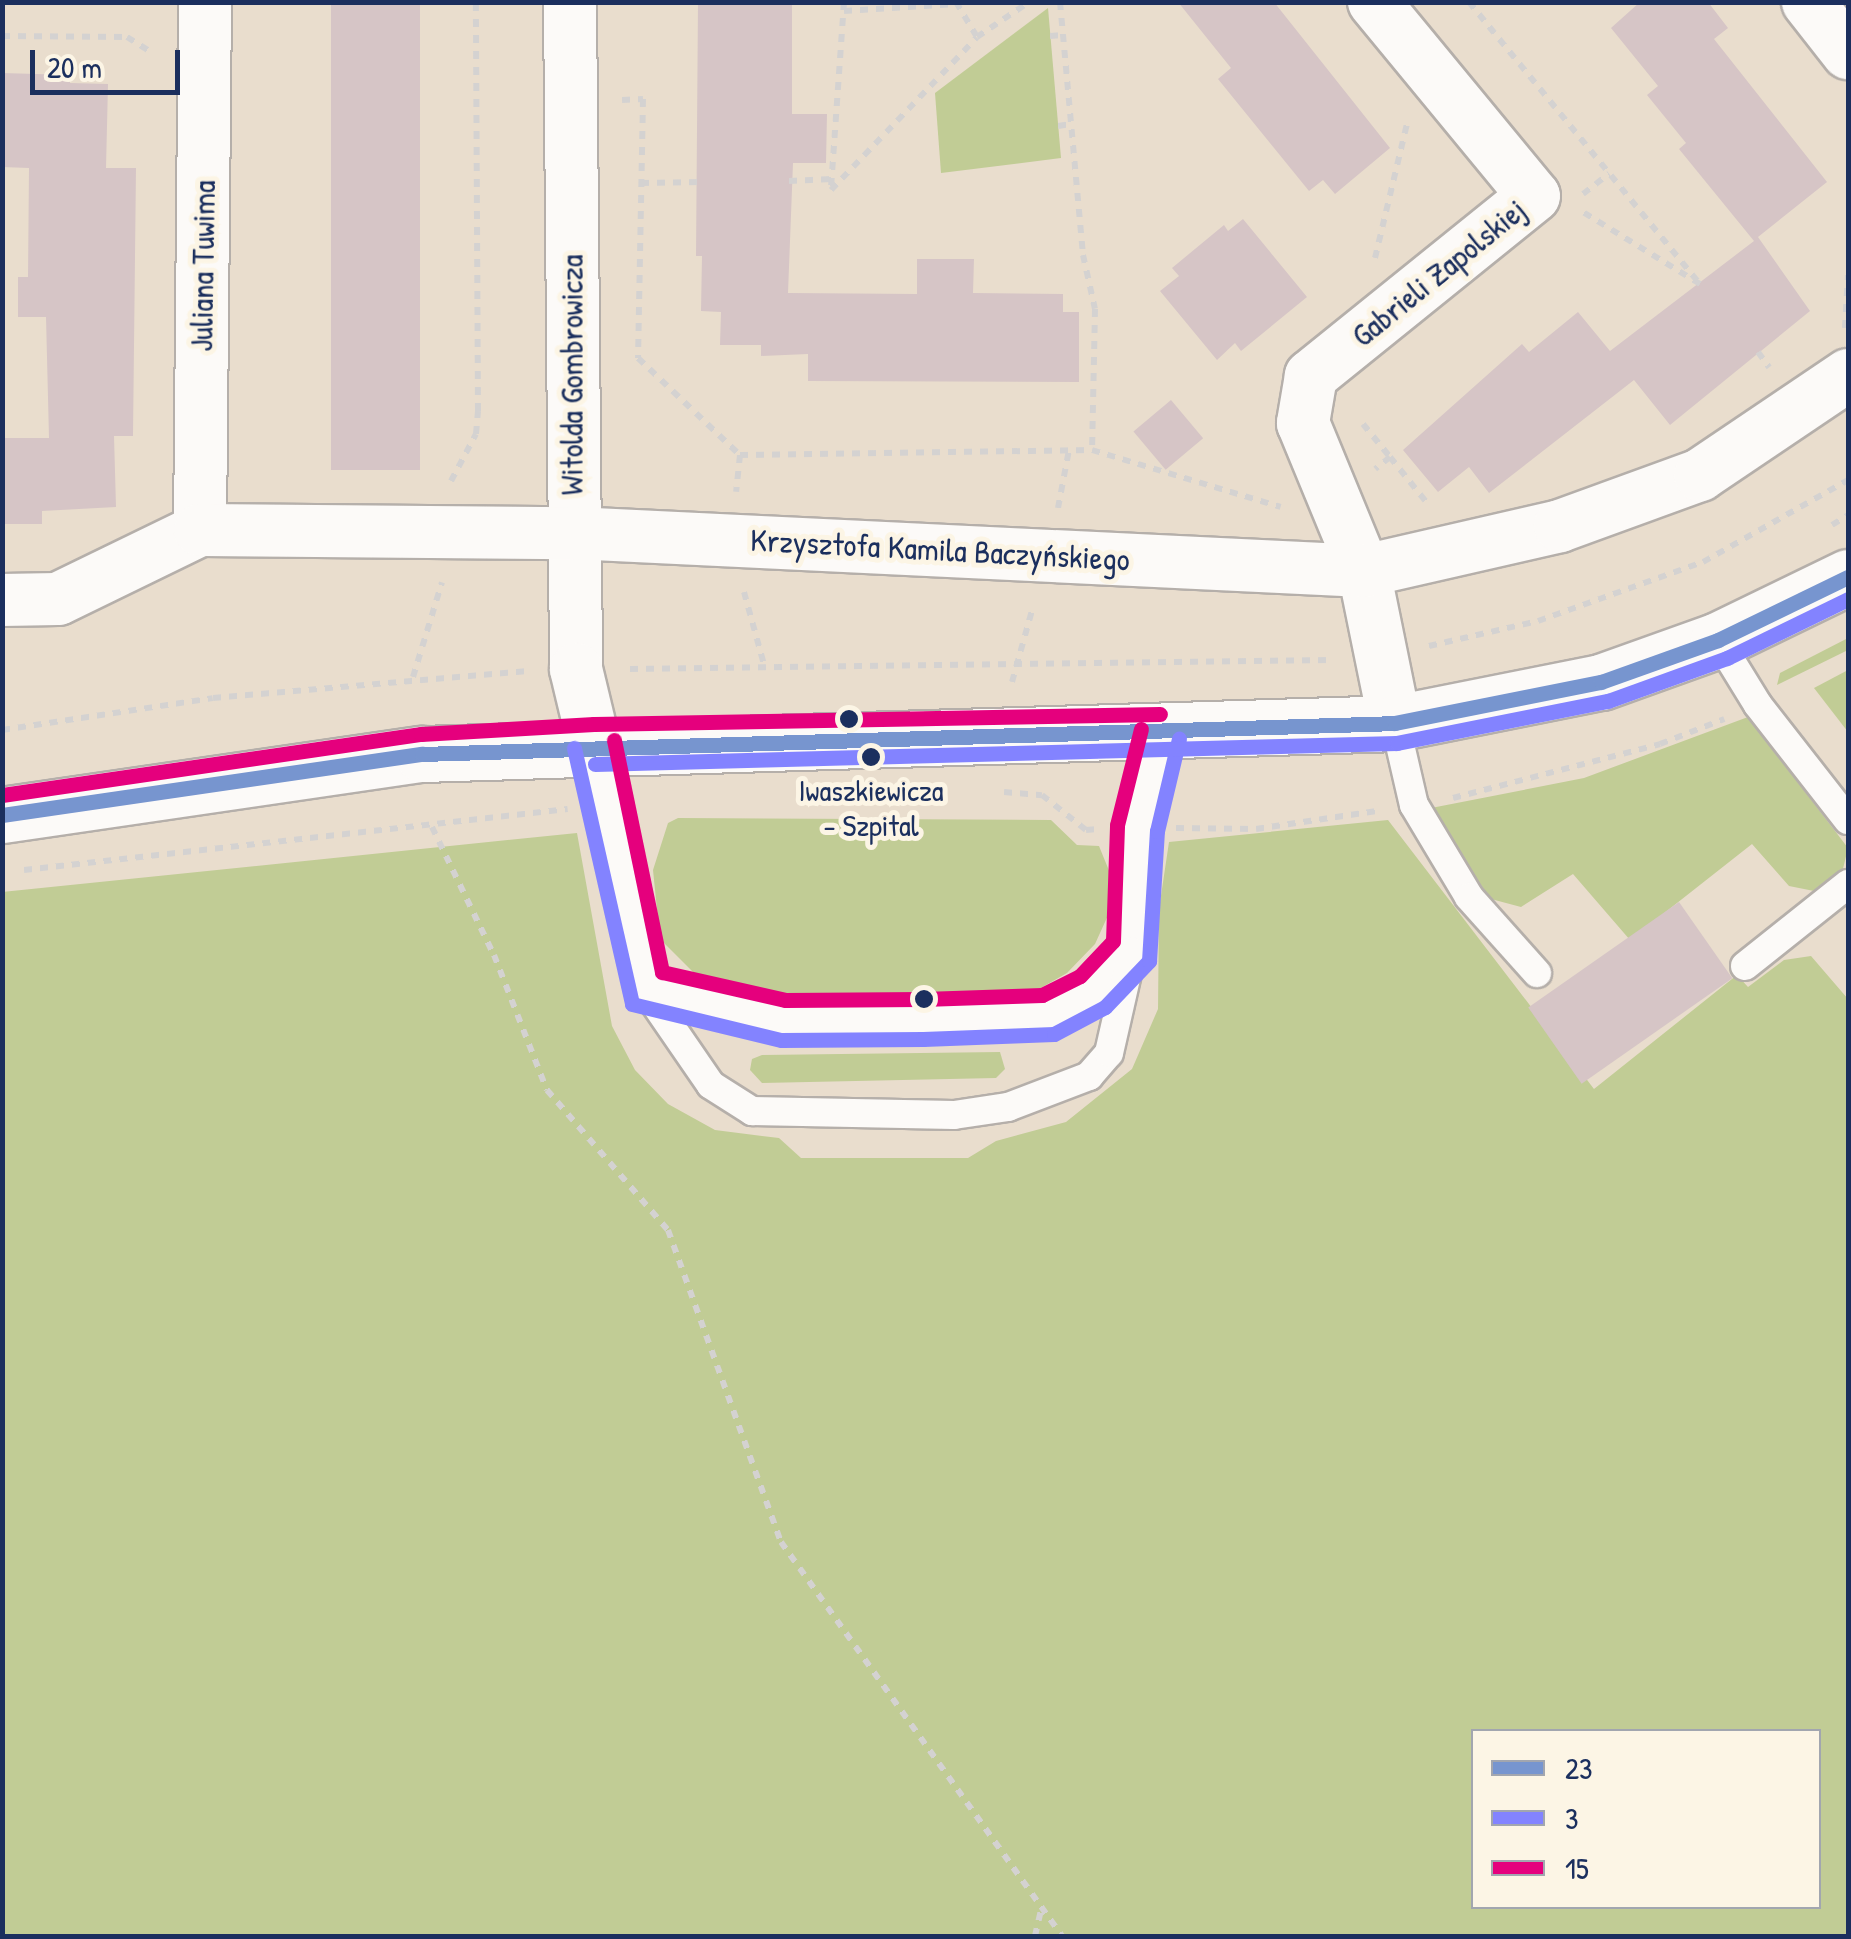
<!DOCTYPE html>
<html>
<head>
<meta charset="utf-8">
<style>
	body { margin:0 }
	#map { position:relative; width:1851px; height:1939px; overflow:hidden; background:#e9ddcd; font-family:"Patrick Hand",sans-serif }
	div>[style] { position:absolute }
	.green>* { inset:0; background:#c1cc95 }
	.building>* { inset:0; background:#d6c5c6; transform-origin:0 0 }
	.path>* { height:6px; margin-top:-3px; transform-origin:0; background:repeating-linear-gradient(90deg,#d4d2d1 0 8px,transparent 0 16px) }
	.roads { filter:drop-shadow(2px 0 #b5afaa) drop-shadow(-2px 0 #b5afaa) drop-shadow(0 2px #b5afaa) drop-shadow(0 -2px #b5afaa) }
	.service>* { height:28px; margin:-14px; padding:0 14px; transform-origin:14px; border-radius:14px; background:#fcfaf8 }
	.minor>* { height:52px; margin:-26px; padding:0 26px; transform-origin:26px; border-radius:26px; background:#fcfaf8 }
	.tertiary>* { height:55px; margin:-27.5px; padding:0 27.5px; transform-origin:27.5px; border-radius:27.5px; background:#fcfaf8 }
	.bus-1>* { height:15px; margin:-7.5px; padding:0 7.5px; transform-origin:7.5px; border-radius:7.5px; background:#7795cf }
	.bus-2>* { height:15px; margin:-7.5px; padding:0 7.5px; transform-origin:7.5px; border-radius:7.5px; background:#8383ff }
	.bus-3>* { height:15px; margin:-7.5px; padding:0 7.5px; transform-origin:7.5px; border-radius:7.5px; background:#e5007d }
	.dots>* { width:28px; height:28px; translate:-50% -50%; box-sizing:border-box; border:5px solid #fcf5e5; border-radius:50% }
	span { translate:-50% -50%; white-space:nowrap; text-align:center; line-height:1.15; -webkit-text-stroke:10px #fcf5e5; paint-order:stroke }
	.bus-label { font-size:30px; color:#1b2f5e }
	.street-label { font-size:32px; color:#1b2f5e }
	.frame { position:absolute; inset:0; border:5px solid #1b2f5e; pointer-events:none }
	.legend { position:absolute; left:1471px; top:1729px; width:350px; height:180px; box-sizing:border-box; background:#fcf5e5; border:2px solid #a2a6af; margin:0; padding:12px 18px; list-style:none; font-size:30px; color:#1b2f5e }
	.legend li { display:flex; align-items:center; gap:20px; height:50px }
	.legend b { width:50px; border:2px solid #a2a6af }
	.scale { position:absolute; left:30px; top:50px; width:150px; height:45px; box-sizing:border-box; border:5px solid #1b2f5e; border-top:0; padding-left:12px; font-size:30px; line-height:35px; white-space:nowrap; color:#1b2f5e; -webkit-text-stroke:8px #fcf5e5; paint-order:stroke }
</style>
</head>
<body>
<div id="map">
	<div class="green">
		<i style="clip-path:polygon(1048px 8px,1061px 158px,941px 173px,935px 93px)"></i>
		<i style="clip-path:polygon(1848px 638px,1848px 650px,1777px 685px,1780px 673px)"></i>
		<i style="clip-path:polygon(1848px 670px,1848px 732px,1814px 688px)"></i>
		<i style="clip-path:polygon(1748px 717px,1848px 848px,1841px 877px,1819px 892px,1789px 886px,1752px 844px,1630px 940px,1573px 874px,1521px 907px,1491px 899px,1426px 809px,1584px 778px)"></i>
		<i style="clip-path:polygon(678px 818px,1051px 820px,1077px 845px,1099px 846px,1112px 878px,1110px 911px,1095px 944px,1067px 973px,1032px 993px,753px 999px,707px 986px,660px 939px,653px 870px,668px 823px)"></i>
		<i style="clip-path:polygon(evenodd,1388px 820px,1594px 1089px,1737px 975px,1748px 987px,1784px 960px,1811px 956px,1848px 999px,1848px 1936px,3px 1936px,2px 892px,577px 833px,612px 1026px,635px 1070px,668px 1104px,715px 1130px,779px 1138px,801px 1158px,968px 1158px,996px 1141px,1066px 1122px,1132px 1069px,1158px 1009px,1159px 909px,1169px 842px,1388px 820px,1474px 1732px,1818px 1732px,1818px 1906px,1474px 1906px,1474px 1732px)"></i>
		<i style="clip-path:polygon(1000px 1052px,1005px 1069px,996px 1078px,762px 1083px,750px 1070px,752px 1059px,762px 1055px)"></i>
	</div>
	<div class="building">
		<i style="left:331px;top:2px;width:89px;height:468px"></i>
		<i style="clip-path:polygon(698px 2px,792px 2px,792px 114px,827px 114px,826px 163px,793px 163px,788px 293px,917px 294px,917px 259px,974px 259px,973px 293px,1063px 294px,1063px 312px,1079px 312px,1079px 382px,808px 381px,808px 354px,761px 356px,761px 345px,720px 345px,721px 312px,701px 311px,702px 256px,696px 256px)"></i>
		<i style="clip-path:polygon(1178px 2px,1274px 2px,1390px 148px,1335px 194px,1323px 180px,1309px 191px,1218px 79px,1231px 68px)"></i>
		<i style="clip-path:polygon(1640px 2px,1708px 2px,1728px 28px,1714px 39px,1827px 182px,1758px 237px,1810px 311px,1670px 425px,1634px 380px,1489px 493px,1469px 467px,1438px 492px,1403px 450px,1522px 344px,1529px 352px,1578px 312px,1610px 351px,1754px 241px,1679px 149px,1686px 143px,1647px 95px,1658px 86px,1611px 28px)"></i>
		<i style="clip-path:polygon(2px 73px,70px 75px,70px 83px,108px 84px,106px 168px,136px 168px,133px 436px,114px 436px,116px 507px,42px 511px,42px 524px,2px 524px,2px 438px,49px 438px,46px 317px,18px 317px,18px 277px,28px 277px,29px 168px,2px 167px)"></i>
		<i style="clip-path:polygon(1243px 219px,1307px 297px,1241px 351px,1235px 343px,1217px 360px,1160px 291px,1179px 276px,1172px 268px,1224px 225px,1228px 231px)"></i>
		<i style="left:1171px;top:400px;width:50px;height:49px;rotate:50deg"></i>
		<i style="left:1679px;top:902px;width:93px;height:184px;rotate:55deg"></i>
	</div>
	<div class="path">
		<i style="left:844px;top:2px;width:188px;rotate:94deg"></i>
		<i style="left:831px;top:190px;width:211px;rotate:-46.3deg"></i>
		<i style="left:977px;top:37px;width:63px;rotate:-33.9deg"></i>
		<i style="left:956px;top:2px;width:41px;rotate:59deg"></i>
		<i style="left:1060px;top:2px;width:254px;rotate:84.8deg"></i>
		<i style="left:1083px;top:255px;width:55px;rotate:77.5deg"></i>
		<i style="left:1095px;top:309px;width:141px;rotate:91.2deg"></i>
		<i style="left:1469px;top:2px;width:365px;rotate:50.7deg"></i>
		<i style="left:1700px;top:284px;width:137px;rotate:-148.4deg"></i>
		<i style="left:844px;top:11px;width:113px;rotate:-3.5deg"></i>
		<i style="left:2px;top:36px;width:125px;rotate:0.5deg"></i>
		<i style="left:127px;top:37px;width:28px;rotate:32deg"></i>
		<i style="left:1050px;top:36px;width:13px;rotate:-4deg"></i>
		<i style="left:622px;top:100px;width:21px;rotate:-3deg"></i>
		<i style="left:643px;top:99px;width:259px;rotate:91.1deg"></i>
		<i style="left:638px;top:358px;width:141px;rotate:43.6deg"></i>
		<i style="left:740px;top:455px;width:37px;rotate:96deg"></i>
		<i style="left:1058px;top:126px;width:13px;rotate:-9deg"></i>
		<i style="left:789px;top:181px;width:43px;rotate:-2.7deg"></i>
		<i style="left:641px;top:183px;width:61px;rotate:-0.9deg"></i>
		<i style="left:1583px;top:194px;width:33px;rotate:-38deg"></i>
		<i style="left:1375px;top:258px;width:138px;rotate:-76.6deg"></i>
		<i style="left:1845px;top:328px;width:53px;rotate:-86.8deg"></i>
		<i style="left:1758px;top:352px;width:19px;rotate:54deg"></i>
		<i style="left:1363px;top:424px;width:43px;rotate:50.7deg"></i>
		<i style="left:1390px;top:457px;width:19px;rotate:141deg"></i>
		<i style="left:740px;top:455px;width:352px;rotate:-0.8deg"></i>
		<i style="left:1092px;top:450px;width:197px;rotate:16.8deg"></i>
		<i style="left:1390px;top:457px;width:59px;rotate:51.2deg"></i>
		<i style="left:451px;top:481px;width:53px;rotate:-62deg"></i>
		<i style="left:476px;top:434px;width:23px;rotate:-85deg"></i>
		<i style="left:478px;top:411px;width:409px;rotate:-90.3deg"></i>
		<i style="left:1058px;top:508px;width:59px;rotate:-79.3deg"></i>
		<i style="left:1832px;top:525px;width:19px;rotate:-32deg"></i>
		<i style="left:744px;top:592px;width:79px;rotate:74.6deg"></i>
		<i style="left:1429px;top:646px;width:112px;rotate:-12.9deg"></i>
		<i style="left:1538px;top:621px;width:175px;rotate:-19.7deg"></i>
		<i style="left:1703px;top:562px;width:167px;rotate:-29.5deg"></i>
		<i style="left:630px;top:669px;width:702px;rotate:-0.73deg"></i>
		<i style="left:413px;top:677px;width:99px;rotate:-73deg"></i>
		<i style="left:1012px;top:682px;width:78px;rotate:-74.4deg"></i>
		<i style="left:2px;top:730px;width:213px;rotate:-8.6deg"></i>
		<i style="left:213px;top:698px;width:316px;rotate:-4.9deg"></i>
		<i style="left:1004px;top:792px;width:38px;rotate:5deg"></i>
		<i style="left:1042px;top:795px;width:56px;rotate:38.5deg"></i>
		<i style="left:1086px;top:830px;width:12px;rotate:-5deg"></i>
		<i style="left:1453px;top:798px;width:214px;rotate:-14.6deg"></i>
		<i style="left:1660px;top:744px;width:69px;rotate:-21.3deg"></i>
		<i style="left:432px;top:827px;width:142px;rotate:64.2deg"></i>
		<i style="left:494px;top:955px;width:145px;rotate:68.6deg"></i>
		<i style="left:547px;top:1090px;width:185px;rotate:49.2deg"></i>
		<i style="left:668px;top:1230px;width:332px;rotate:70.1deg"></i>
		<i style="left:781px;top:1542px;width:484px;rotate:54.5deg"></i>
		<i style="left:1176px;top:828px;width:80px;rotate:0.7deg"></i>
		<i style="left:1256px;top:829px;width:122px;rotate:-8.5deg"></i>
		<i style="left:24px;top:870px;width:547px;rotate:-6.4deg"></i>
		<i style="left:1035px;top:1936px;width:28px;rotate:-77deg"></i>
	</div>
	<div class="roads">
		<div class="service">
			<i style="left:1718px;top:640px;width:76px;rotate:58.4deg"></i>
			<i style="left:1758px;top:705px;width:146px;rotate:52deg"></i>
			<i style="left:1395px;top:723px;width:84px;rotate:77deg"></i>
			<i style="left:1414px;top:805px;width:107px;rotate:59.1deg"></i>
			<i style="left:1469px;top:897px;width:102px;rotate:48.2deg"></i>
			<i style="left:594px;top:744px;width:250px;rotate:78.2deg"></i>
			<i style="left:645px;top:989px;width:141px;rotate:12.7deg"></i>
			<i style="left:783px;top:1020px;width:140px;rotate:-0.4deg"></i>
			<i style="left:923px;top:1019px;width:124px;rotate:-1.8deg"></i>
			<i style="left:1047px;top:1015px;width:51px;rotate:-27.1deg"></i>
			<i style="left:1092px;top:992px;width:59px;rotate:-46.4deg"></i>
			<i style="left:1133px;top:949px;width:121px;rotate:-88.1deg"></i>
			<i style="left:1137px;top:828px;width:97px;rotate:-76.3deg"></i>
			<i style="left:1745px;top:966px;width:132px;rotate:-38.5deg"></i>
			<i style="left:645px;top:989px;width:116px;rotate:55.5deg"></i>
			<i style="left:711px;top:1085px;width:49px;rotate:32.4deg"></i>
			<i style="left:752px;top:1111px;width:202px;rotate:1.1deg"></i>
			<i style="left:954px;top:1115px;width:55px;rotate:-8.4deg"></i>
			<i style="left:1008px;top:1107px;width:87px;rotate:-20.9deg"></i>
			<i style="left:1089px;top:1076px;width:30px;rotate:-49deg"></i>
			<i style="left:1109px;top:1053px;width:104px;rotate:-77.2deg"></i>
		</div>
		<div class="minor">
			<i style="left:570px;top:2px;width:667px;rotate:89.48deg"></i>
			<i style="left:576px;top:669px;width:77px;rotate:76.5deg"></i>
			<i style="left:1374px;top:2px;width:251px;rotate:50.5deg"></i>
			<i style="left:1534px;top:196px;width:287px;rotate:141.1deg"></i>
			<i style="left:1311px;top:376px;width:48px;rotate:99.7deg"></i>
			<i style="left:1303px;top:423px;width:160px;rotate:67.6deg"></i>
			<i style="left:1364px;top:571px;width:155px;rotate:78.5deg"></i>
			<i style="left:1808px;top:2px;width:65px;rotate:51.9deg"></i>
			<i style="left:200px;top:530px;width:528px;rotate:-89.46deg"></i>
			<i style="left:2px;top:600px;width:56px;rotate:-1deg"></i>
			<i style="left:58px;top:599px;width:158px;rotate:-25.9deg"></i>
			<i style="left:200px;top:530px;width:373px;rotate:0.5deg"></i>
			<i style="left:573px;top:533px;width:792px;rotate:2.75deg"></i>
			<i style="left:1364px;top:571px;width:201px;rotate:-12.9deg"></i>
			<i style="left:1560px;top:526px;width:149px;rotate:-20deg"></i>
			<i style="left:1700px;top:475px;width:179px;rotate:-34deg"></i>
		</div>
		<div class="tertiary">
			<i style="left:2px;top:815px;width:424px;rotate:-8.3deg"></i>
			<i style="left:422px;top:754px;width:973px;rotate:-1.82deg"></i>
			<i style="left:1395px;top:723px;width:210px;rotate:-11.3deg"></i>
			<i style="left:1601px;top:682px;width:124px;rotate:-19.7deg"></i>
			<i style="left:1718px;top:640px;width:144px;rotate:-25.9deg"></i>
		</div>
	</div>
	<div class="bus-1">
		<i style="left:2px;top:815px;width:424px;rotate:-8.3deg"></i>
		<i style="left:422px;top:754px;width:973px;rotate:-1.82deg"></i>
		<i style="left:1395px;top:723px;width:210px;rotate:-11.3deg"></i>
		<i style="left:1601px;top:682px;width:124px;rotate:-19.7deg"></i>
		<i style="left:1718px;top:640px;width:144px;rotate:-25.9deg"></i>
	</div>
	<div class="bus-2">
		<i style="left:574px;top:748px;width:262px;rotate:77.2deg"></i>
		<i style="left:632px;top:1004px;width:153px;rotate:13.6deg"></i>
		<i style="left:781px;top:1040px;width:142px;rotate:-0.4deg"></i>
		<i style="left:923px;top:1039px;width:131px;rotate:-2.2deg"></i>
		<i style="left:1054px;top:1034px;width:58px;rotate:-27.9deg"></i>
		<i style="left:1105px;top:1007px;width:64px;rotate:-46.3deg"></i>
		<i style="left:1149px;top:961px;width:130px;rotate:-86.5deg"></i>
		<i style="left:1157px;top:831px;width:95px;rotate:-76.6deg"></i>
		<i style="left:595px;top:764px;width:802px;rotate:-1.5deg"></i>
		<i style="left:1397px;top:743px;width:215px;rotate:-11.3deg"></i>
		<i style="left:1608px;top:701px;width:127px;rotate:-19.9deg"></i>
		<i style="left:1727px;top:658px;width:135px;rotate:-26deg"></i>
	</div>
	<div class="bus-3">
		<i style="left:614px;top:740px;width:237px;rotate:78.3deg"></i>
		<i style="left:662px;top:972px;width:126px;rotate:12.8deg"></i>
		<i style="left:785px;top:1000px;width:138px;rotate:-0.4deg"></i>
		<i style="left:923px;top:999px;width:119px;rotate:-1.9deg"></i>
		<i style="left:1042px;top:995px;width:42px;rotate:-26.6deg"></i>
		<i style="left:1080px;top:976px;width:48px;rotate:-46.7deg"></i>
		<i style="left:1113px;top:941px;width:116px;rotate:-88deg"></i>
		<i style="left:1117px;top:825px;width:99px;rotate:-76deg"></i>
		<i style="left:2px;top:795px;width:423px;rotate:-8.3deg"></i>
		<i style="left:421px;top:734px;width:173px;rotate:-3.3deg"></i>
		<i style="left:594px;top:724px;width:566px;rotate:-1.01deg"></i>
	</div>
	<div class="dots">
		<i style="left:849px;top:719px;background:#1b2f5e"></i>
		<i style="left:871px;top:757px;background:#1b2f5e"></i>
		<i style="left:924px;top:999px;background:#1b2f5e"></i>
	</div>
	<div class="bus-label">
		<span style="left:871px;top:807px">Iwaszkiewicza<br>- Szpital</span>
	</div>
	<div class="street-label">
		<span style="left:203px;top:266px;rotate:-89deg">Juliana Tuwima</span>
		<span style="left:1439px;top:273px;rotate:-39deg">Gabrieli Zapolskiej</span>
		<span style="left:572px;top:375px;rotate:-90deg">Witolda Gombrowicza</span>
		<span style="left:940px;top:550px;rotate:3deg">Krzysztofa Kamila Baczyńskiego</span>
	</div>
	<div class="frame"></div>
	<ul class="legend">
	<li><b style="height:12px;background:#7795cf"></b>23</li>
	<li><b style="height:12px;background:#8383ff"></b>3</li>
	<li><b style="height:12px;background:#e5007d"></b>15</li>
	</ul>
	<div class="scale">20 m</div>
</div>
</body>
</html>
